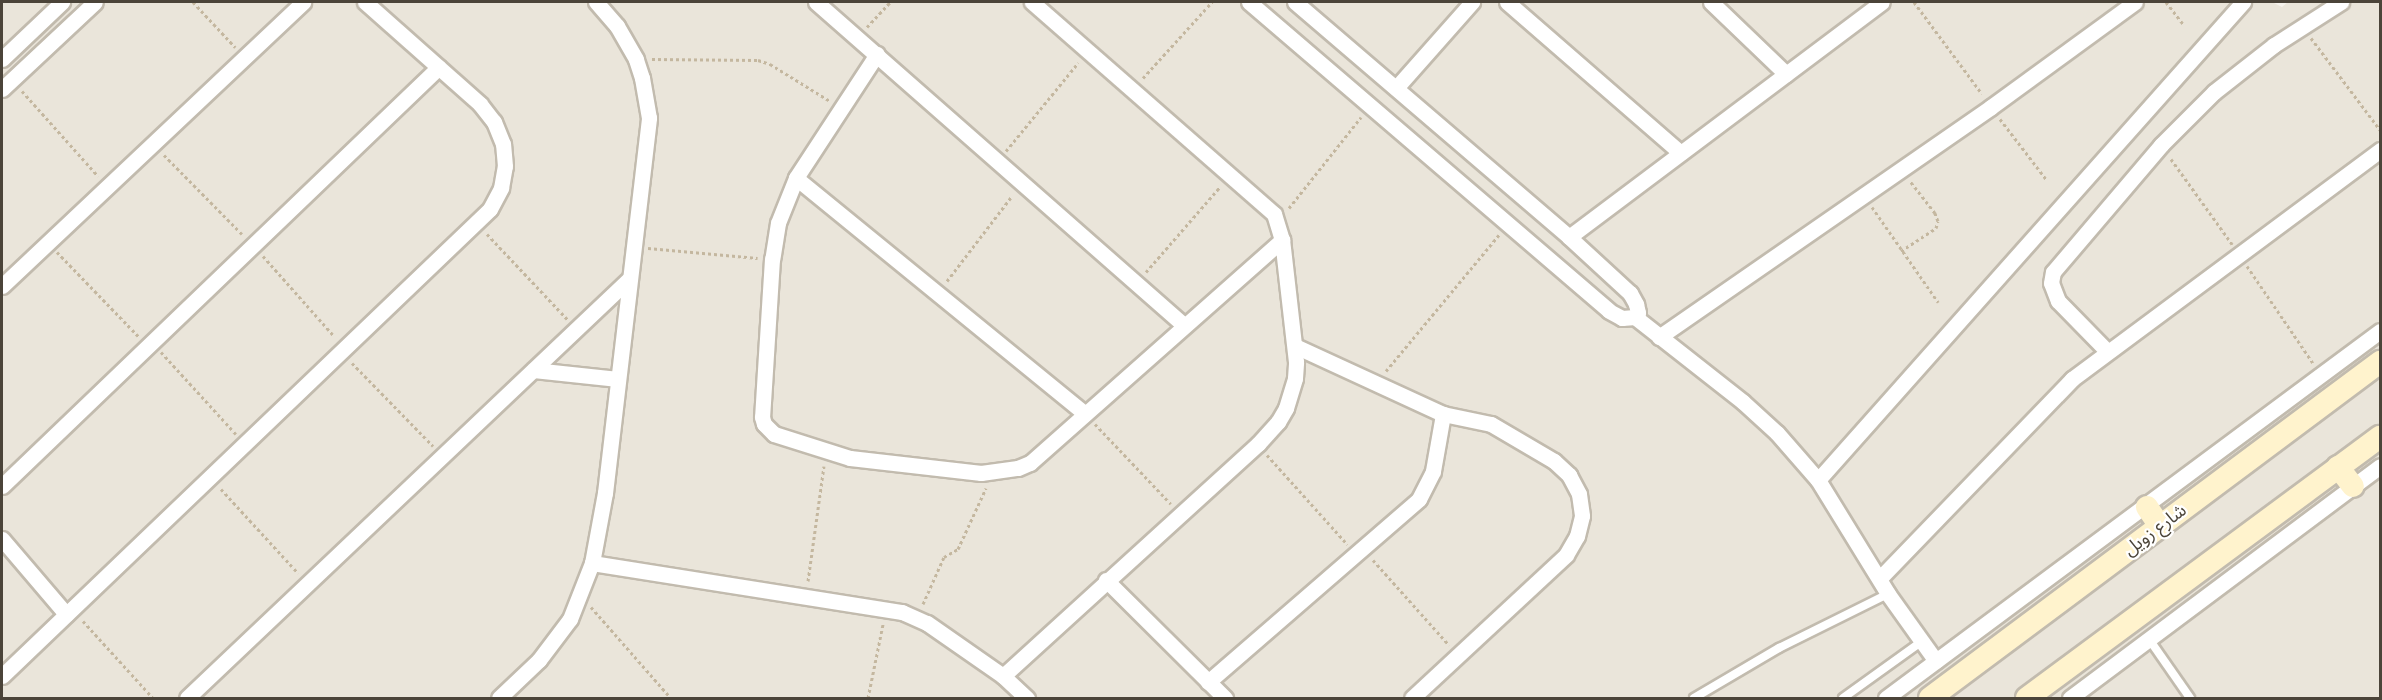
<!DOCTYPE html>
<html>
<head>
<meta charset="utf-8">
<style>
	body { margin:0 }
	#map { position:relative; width:2382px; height:700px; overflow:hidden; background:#f6f3ec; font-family:"Fira Sans","Noto Sans Arabic",sans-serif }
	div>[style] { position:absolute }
	.residential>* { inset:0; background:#eae5da }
	.path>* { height:3px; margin-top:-1.5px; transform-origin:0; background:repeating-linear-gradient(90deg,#c4b79f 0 3px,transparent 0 6px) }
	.roads { filter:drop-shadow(2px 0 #c2bbae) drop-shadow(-2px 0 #c2bbae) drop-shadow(0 2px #c2bbae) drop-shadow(0 -2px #c2bbae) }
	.lane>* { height:8px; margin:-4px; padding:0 4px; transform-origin:4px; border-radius:4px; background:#fff }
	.street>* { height:15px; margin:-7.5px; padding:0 7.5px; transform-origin:7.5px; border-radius:7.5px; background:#fff }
	.secondary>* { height:22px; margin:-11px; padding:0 11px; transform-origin:11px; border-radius:11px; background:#fff3cd }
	span { translate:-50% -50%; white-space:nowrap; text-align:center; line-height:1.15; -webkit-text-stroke:4.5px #fff; paint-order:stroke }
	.street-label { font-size:18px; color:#4b4439 }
	.frame { position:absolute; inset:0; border:3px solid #4b4439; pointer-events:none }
</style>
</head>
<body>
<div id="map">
	<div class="residential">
		<i style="clip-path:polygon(2px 2px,2272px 2px,2282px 7px,2288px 2px,2380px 2px,2380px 698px,2px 698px)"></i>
	</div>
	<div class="path">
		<i style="left:193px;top:2px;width:62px;rotate:47deg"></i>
		<i style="left:1914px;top:2px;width:114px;rotate:53.5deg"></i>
		<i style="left:2166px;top:2px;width:28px;rotate:52deg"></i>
		<i style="left:867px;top:27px;width:34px;rotate:-47deg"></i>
		<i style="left:2311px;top:38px;width:115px;rotate:53.1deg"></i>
		<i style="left:652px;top:59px;width:106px;rotate:0.5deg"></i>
		<i style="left:758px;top:60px;width:13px;rotate:18deg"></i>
		<i style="left:770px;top:64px;width:70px;rotate:31.7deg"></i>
		<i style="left:1143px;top:78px;width:103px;rotate:-47.8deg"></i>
		<i style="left:22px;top:91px;width:114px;rotate:48.2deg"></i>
		<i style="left:2000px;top:119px;width:76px;rotate:52.5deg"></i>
		<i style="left:1006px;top:151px;width:114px;rotate:-50.7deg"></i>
		<i style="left:164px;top:155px;width:111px;rotate:45.4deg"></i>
		<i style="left:2171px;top:159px;width:105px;rotate:54.3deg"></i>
		<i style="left:1872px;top:207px;width:116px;rotate:55.2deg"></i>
		<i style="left:1289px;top:208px;width:116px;rotate:-51.6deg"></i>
		<i style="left:487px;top:234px;width:117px;rotate:46.7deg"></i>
		<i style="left:648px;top:248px;width:110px;rotate:5.2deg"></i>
		<i style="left:1901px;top:251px;width:42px;rotate:-33.3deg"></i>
		<i style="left:1936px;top:228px;width:7px;rotate:-74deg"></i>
		<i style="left:1938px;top:221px;width:9px;rotate:-111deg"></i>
		<i style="left:1935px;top:213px;width:41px;rotate:-128deg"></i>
		<i style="left:57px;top:252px;width:117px;rotate:46deg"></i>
		<i style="left:263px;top:256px;width:107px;rotate:48.4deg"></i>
		<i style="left:2247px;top:266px;width:117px;rotate:55.8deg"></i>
		<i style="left:1146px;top:272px;width:113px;rotate:-49deg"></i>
		<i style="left:947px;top:281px;width:107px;rotate:-52.6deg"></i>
		<i style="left:161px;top:352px;width:111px;rotate:47.6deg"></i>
		<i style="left:352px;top:363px;width:116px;rotate:45.7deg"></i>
		<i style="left:1386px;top:371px;width:177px;rotate:-50.3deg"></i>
		<i style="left:1095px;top:424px;width:110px;rotate:46.5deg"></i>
		<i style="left:1267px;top:455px;width:120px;rotate:48deg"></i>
		<i style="left:221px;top:489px;width:114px;rotate:47.5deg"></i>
		<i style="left:1373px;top:560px;width:114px;rotate:48.2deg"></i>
		<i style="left:808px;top:581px;width:116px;rotate:-82.1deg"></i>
		<i style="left:923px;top:604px;width:51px;rotate:-65.9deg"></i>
		<i style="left:944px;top:557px;width:16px;rotate:-30deg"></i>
		<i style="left:958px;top:549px;width:67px;rotate:-65.3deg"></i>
		<i style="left:591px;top:607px;width:121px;rotate:48.7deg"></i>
		<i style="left:83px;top:621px;width:104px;rotate:47.7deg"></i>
		<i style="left:868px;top:698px;width:76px;rotate:-78.5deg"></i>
	</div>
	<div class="roads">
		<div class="lane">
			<i style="left:2149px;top:639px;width:72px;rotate:55.2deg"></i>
			<i style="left:1694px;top:698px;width:99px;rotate:-30.5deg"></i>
			<i style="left:1779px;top:648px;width:122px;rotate:-26.4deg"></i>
			<i style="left:1843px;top:698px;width:96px;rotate:-35.7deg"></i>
		</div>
		<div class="street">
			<i style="left:816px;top:2px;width:490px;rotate:41.3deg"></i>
			<i style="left:1249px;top:2px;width:474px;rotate:40.6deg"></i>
			<i style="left:1609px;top:311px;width:15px;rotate:28deg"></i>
			<i style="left:1622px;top:318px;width:13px;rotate:-4deg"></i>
			<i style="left:1635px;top:317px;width:137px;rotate:38.2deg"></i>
			<i style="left:1743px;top:402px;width:46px;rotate:42.4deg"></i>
			<i style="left:1777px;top:433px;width:62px;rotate:48.9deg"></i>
			<i style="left:1818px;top:480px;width:134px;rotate:58.4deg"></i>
			<i style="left:1888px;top:594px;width:82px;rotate:54.4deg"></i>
			<i style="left:1295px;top:2px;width:361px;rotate:40.6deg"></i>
			<i style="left:1569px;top:237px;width:83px;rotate:42.6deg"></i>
			<i style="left:1630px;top:293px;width:13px;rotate:61deg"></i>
			<i style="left:1636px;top:304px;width:9px;rotate:77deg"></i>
			<i style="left:1638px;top:313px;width:5px;rotate:127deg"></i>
			<i style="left:1507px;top:2px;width:230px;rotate:41deg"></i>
			<i style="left:1711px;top:2px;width:104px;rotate:43.8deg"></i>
			<i style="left:877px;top:54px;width:148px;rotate:123.2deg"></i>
			<i style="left:796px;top:178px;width:48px;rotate:111.8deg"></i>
			<i style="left:778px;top:223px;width:36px;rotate:99deg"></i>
			<i style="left:772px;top:259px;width:158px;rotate:93.6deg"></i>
			<i style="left:762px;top:417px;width:7px;rotate:74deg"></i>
			<i style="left:764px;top:424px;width:14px;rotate:45deg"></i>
			<i style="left:774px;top:434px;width:80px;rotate:17.5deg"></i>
			<i style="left:850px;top:458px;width:132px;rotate:6.5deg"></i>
			<i style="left:981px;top:473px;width:37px;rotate:-8deg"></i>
			<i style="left:1018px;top:468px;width:13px;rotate:-23deg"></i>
			<i style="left:1030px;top:463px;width:337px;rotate:-41.5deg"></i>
			<i style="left:2px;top:59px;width:83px;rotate:-43.5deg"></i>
			<i style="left:1396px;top:88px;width:115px;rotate:-48.5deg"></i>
			<i style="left:2px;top:89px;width:127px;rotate:-43.1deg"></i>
			<i style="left:796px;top:178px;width:373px;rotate:39.2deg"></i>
			<i style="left:1569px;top:237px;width:391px;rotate:-36.9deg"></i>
			<i style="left:2px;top:286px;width:414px;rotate:-43.3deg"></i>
			<i style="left:1659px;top:337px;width:404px;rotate:-34.7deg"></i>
			<i style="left:1991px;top:107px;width:178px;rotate:-36.1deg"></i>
			<i style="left:1295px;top:346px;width:163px;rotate:24.7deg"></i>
			<i style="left:1443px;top:414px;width:49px;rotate:11.8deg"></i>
			<i style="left:1491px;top:424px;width:73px;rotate:30.4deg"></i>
			<i style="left:1554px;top:461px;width:21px;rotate:43deg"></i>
			<i style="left:1569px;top:475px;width:21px;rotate:62deg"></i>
			<i style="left:1579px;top:494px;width:22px;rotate:82deg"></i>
			<i style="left:1582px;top:516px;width:21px;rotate:104deg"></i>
			<i style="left:1577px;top:536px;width:22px;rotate:120deg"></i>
			<i style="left:1566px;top:555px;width:210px;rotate:137.1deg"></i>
			<i style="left:2107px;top:351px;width:70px;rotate:-134.4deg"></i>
			<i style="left:2058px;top:301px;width:19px;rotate:-111deg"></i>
			<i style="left:2051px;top:283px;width:11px;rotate:-80deg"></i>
			<i style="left:2053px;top:272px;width:167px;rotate:-49.6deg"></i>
			<i style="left:2161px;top:145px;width:75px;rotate:-45deg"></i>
			<i style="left:2214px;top:92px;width:76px;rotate:-38.1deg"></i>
			<i style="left:2274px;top:45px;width:80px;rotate:-32.7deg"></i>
			<i style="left:534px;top:370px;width:84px;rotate:6.1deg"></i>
			<i style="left:1818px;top:480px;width:640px;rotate:-48.36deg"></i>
			<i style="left:2px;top:486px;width:605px;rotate:-43.8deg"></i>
			<i style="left:2px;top:539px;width:99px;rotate:49.5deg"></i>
			<i style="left:592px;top:563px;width:314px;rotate:9deg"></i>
			<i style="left:902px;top:612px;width:27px;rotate:24deg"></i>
			<i style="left:927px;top:623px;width:93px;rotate:34.9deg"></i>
			<i style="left:1003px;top:676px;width:33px;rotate:43deg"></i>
			<i style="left:1880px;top:578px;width:277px;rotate:-46deg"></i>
			<i style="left:2072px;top:379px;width:384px;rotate:-36.6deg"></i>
			<i style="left:1106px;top:580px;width:168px;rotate:44.8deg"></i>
			<i style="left:2px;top:676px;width:675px;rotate:-43.74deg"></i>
			<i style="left:490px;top:209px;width:24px;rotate:-62deg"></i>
			<i style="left:501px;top:188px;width:22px;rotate:-80deg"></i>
			<i style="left:505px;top:166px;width:22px;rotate:-95deg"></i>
			<i style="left:503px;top:144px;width:24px;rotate:-112deg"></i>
			<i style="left:494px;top:122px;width:23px;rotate:-128deg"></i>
			<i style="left:480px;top:104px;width:154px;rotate:-138.4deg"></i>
			<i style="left:1003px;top:676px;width:345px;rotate:-42.3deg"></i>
			<i style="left:1258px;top:444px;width:30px;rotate:-48deg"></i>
			<i style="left:1278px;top:422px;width:16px;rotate:-60deg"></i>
			<i style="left:1286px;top:408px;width:31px;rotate:-73deg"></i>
			<i style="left:1295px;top:378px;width:16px;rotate:-86deg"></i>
			<i style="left:1296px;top:362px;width:123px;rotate:-96.5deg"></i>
			<i style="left:1282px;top:240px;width:27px;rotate:-107deg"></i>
			<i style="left:1274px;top:214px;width:322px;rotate:-138.8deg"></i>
			<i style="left:1208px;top:682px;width:279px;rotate:-40.9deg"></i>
			<i style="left:1419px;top:499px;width:31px;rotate:-63deg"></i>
			<i style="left:1433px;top:471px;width:58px;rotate:-80deg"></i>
			<i style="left:187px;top:698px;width:610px;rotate:-43.47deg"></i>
			<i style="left:499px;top:698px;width:55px;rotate:-43.5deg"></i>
			<i style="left:539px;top:660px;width:51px;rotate:-52.9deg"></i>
			<i style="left:570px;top:619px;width:60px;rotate:-68.6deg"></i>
			<i style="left:592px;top:563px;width:71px;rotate:-79.5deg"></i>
			<i style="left:605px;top:493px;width:378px;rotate:-83.3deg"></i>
			<i style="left:649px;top:118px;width:41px;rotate:-99.9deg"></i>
			<i style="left:642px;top:78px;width:20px;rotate:-108deg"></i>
			<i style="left:636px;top:59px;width:38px;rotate:-120deg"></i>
			<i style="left:617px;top:26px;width:32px;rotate:-131deg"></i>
			<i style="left:1886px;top:698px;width:615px;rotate:-36.61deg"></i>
			<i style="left:2070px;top:698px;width:387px;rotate:-36.8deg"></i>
		</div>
		<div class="secondary">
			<i style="left:2338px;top:467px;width:24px;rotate:52deg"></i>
			<i style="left:2147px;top:507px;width:23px;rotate:56deg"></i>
			<i style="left:1930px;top:698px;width:562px;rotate:-36.75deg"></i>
			<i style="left:2027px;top:698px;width:439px;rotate:-36.5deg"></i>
		</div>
	</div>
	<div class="street-label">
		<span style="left:2155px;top:530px;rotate:-37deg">شارع زويل</span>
	</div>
	<div class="frame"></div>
</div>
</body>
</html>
